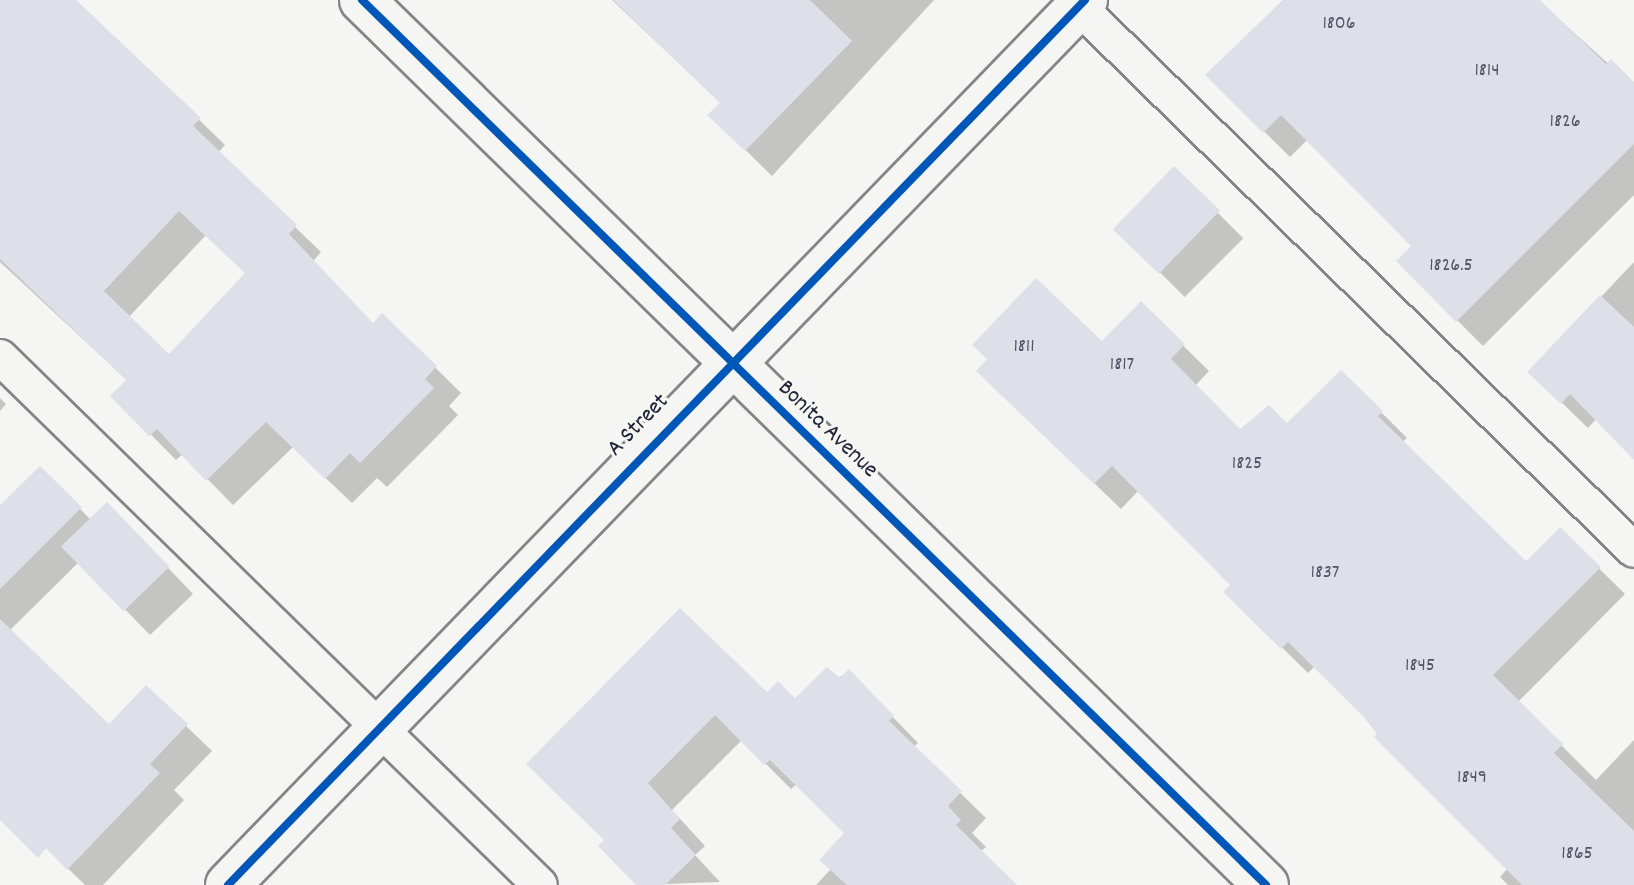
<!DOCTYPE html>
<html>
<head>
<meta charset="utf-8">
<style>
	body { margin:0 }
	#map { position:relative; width:1634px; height:885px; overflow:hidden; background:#f5f5f3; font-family:Dekko,sans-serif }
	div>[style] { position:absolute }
	.shadow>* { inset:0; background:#0003; transform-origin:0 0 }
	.building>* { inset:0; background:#dde0e8; transform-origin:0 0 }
	.roads { filter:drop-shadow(2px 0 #858589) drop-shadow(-2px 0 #858589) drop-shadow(0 2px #858589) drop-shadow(0 -2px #858589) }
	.service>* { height:34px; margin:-17px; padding:0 17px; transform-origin:17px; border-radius:17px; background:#f5f5f3 }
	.minor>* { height:44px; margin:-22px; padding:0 22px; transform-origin:22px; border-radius:22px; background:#f5f5f3 }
	.secondary>* { height:44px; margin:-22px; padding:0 22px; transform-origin:22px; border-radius:22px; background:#f5f5f3 }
	.cycleway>* { height:8px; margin:-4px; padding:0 4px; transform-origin:4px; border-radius:4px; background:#0057b8 }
	span { translate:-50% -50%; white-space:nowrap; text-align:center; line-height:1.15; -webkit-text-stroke:6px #f6f6f2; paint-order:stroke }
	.number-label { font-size:20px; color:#535468 }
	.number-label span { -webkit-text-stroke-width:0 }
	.street-label { font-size:24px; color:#22223b }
</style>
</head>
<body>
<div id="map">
	<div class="shadow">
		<i style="clip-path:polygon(evenodd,0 0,76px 0,225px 145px,218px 153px,321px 252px,313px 261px,374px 325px,382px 315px,461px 393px,449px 406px,458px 415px,387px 487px,377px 478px,352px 503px,293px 447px,233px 505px,183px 454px,176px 460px,113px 396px,128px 381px,0 262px,0 0,206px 235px,247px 274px,169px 357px,128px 318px,206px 235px)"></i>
		<i style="clip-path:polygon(612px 0,934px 0,772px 176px,710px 115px,722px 104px)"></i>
		<i style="clip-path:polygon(1283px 0,1538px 0,1634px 87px,1634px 195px,1483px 346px,1398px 261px,1414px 246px,1308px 139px,1290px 157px,1207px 75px)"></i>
		<i style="left:1174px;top:169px;width:98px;height:83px;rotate:45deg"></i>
		<i style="clip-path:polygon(1634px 262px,1634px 454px,1597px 418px,1588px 428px,1530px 372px)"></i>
		<i style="clip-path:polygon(1141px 304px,1209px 371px,1195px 386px,1240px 432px,1287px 426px,1341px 372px,1407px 438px,1402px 442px,1526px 564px,1560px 530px,1625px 594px,1518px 702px,1596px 780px,1634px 740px,1634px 885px,1508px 885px,1500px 877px,1508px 868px,1366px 716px,1315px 666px,1308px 673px,1226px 592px,1233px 585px,1139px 490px,1121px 509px,1004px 396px,1102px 344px)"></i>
		<i style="clip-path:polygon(0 398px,6px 404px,0 411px)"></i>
		<i style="clip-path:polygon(40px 468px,91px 520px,132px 530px,193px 594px,150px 635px,79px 562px,9px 631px,109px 727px,186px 726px,212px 751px,174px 790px,184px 800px,103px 885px,85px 885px,0 802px,0 508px)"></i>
		<i style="clip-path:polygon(849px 672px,918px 743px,913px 747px,986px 818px,972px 833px,986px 847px,980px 852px,1014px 885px,816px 885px,831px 869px,846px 833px,797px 784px,791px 789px,742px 740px,672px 810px,705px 846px,695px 855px,720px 882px,638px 885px,607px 840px,529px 764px,767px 695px,795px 701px)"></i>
	</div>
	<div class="building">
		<i style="clip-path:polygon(evenodd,0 0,76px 0,201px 118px,193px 126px,297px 225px,289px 234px,373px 323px,382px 313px,437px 366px,425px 379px,434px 388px,360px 463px,350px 453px,325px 479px,266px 422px,206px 481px,157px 429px,149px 436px,110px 396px,126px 380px,0 259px,0 0,179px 211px,245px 273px,169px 354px,104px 291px,179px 211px)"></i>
		<i style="clip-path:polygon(613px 0,810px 0,852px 41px,745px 151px,707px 115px,720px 103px)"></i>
		<i style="clip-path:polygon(1283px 0,1540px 0,1606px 64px,1611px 59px,1634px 82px,1634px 144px,1456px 322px,1396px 261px,1411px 246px,1281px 115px,1263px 133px,1205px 75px)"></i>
		<i style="left:1174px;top:166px;width:64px;height:88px;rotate:44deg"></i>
		<i style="clip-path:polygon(1036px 278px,1102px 341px,1141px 301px,1185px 344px,1171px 359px,1240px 429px,1269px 405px,1287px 423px,1341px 370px,1383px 411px,1378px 416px,1526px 561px,1560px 527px,1601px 567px,1493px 675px,1563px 744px,1554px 753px,1634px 831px,1634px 885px,1522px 885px,1374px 737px,1377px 734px,1363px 716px,1288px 642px,1281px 649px,1223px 592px,1230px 585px,1112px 466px,1094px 484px,976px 371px,987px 359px,972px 345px)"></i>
		<i style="clip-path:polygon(1600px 295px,1634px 327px,1634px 460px,1570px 394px,1561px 404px,1527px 372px)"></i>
		<i style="clip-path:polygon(40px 466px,82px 507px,0 589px,0 505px)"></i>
		<i style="left:107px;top:502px;width:90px;height:64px;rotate:46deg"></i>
		<i style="clip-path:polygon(680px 608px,767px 692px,778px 681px,795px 698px,827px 667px,840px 678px,849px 669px,894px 716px,889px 721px,962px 791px,948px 806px,961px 820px,956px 825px,1017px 885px,847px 885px,819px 860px,844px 833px,770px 760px,764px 765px,715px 715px,648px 783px,680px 819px,671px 828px,696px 855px,665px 885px,636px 885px,598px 846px,604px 840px,526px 764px)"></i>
		<i style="clip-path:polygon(0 619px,109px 724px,146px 685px,188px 724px,150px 764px,160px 773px,67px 870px,46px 848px,38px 858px,0 820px)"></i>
	</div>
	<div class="roads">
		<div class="service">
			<i style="left:1072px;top:0;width:786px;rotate:44.38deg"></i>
			<i style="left:0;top:357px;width:755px;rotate:44.36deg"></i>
		</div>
		<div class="minor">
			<i style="left:228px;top:885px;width:1232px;rotate:-45.92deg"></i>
		</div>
		<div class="secondary">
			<i style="left:362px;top:0;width:1265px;rotate:44.39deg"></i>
		</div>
	</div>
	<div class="cycleway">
		<i style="left:362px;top:0;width:1265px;rotate:44.39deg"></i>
		<i style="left:228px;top:885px;width:1232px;rotate:-45.92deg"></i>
	</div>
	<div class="number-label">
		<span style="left:1339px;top:24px">1806</span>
		<span style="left:1487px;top:71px">1814</span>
		<span style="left:1565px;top:122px">1826</span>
		<span style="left:1451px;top:266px">1826.5</span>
		<span style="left:1024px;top:347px">1811</span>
		<span style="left:1122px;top:365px">1817</span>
		<span style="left:1247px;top:464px">1825</span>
		<span style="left:1325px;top:573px">1837</span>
		<span style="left:1420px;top:666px">1845</span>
		<span style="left:1472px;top:778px">1849</span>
		<span style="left:1577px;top:854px">1865</span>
	</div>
	<div class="street-label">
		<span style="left:639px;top:426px;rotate:-46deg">A Street</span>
		<span style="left:827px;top:430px;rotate:44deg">Bonita Avenue</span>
	</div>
</div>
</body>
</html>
